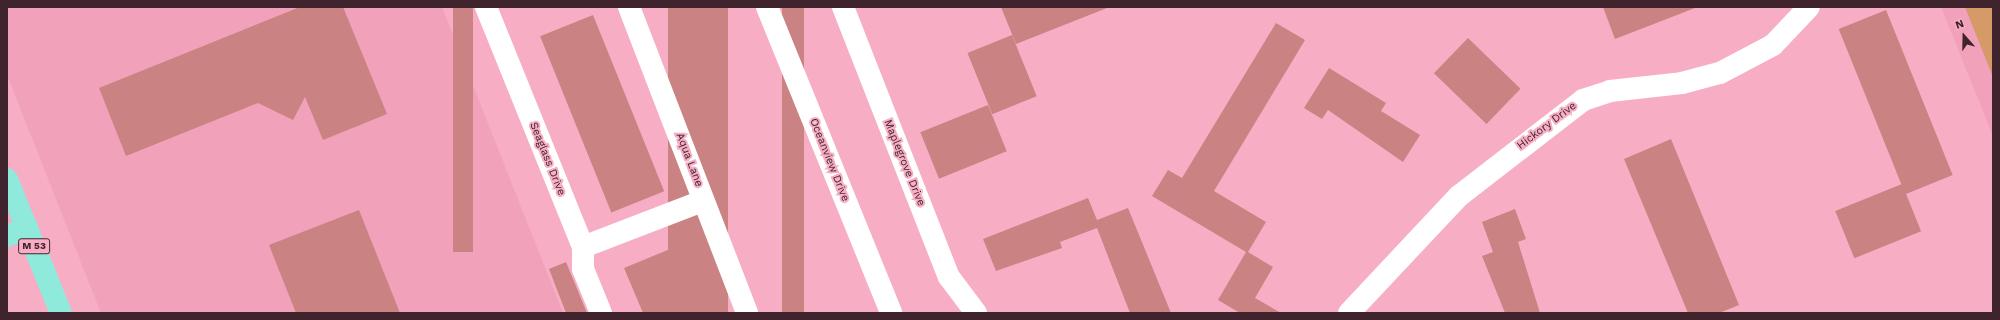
<!DOCTYPE html>
<html>
<head>
<meta charset="utf-8">
<style>
	body { margin:0 }
	#map { position:relative; width:2000px; height:320px; overflow:hidden; background:#f7aec4; font-family:"Work Sans",sans-serif }
	div>[style] { position:absolute }
	.built>* { inset:0; background:#f1a1ba }
	.green>* { inset:0; background:#d69968 }
	.building>* { inset:0; background:#ca8282; transform-origin:0 0 }
	.minor>* { height:22px; margin:-11px; padding:0 11px; transform-origin:11px; border-radius:11px; background:#fff }
	.major>* { height:22px; margin:-11px; padding:0 11px; transform-origin:11px; border-radius:11px; background:#8feadb }
	span { translate:-50% -50%; white-space:nowrap; text-align:center; line-height:1.15; -webkit-text-stroke:4px #f7aec4; paint-order:stroke }
	.shield-label span { padding:1px 3px; background:#f7aec4; border:1px solid; border-radius:3px; -webkit-text-stroke-width:0 }
	.shield-label { font-size:10px; color:#40242d; font-weight:700 }
	.street-label { font-size:11px; color:#40242d }
	.frame { position:absolute; inset:0; border:8px solid #40242d; pointer-events:none }
	.north { position:absolute; left:1944px; top:16px; width:40px; height:40px; -webkit-text-stroke:3px #f7aec4; paint-order:stroke; rotate:340deg; font-size:11px; font-weight:700; line-height:16px; text-align:center; color:#40242d }
	.north::after { content:''; display:block; margin:auto; width:14px; height:18px; background:#40242d; clip-path:polygon(50% 0,100% 100%,50% 72%,0 100%) }
</style>
</head>
<body>
<div id="map">
	<div class="built">
		<i style="clip-path:polygon(7px 7px,442px 7px,563px 313px,101px 313px,7px 75px)"></i>
		<i style="clip-path:polygon(1941px 7px,1993px 7px,1993px 136px)"></i>
	</div>
	<div class="green">
		<i style="clip-path:polygon(1965px 7px,1993px 8px,1993px 77px)"></i>
	</div>
	<div class="building">
		<i style="clip-path:polygon(300px 7px,343px 7px,387px 114px,323px 140px,305px 97px,293px 120px,258px 103px,126px 156px,99px 88px)"></i>
		<i style="left:453px;top:7px;width:20px;height:245px"></i>
		<i style="left:668px;top:7px;width:60px;height:317px"></i>
		<i style="left:782px;top:7px;width:22px;height:330px"></i>
		<i style="clip-path:polygon(1001px 7px,1106px 7px,1107px 8px,1016px 44px)"></i>
		<i style="clip-path:polygon(1603px 7px,1695px 7px,1695px 8px,1615px 39px)"></i>
		<i style="left:1886px;top:10px;width:178px;height:51px;rotate:68deg"></i>
		<i style="left:593px;top:15px;width:190px;height:57px;rotate:68deg"></i>
		<i style="clip-path:polygon(1276px 23px,1305px 40px,1214px 191px,1266px 222px,1248px 252px,1273px 267px,1255px 298px,1281px 313px,1240px 313px,1218px 300px,1246px 252px,1152px 196px,1168px 170px,1182px 178px)"></i>
		<i style="left:1012px;top:35px;width:66px;height:48px;rotate:68deg"></i>
		<i style="left:1468px;top:38px;width:73px;height:49px;rotate:44deg"></i>
		<i style="clip-path:polygon(1329px 68px,1386px 103px,1381px 111px,1420px 135px,1403px 162px,1328px 110px,1322px 119px,1304px 108px)"></i>
		<i style="left:988px;top:105px;width:50px;height:73px;rotate:68deg"></i>
		<i style="clip-path:polygon(1671px 139px,1739px 305px,1719px 313px,1688px 313px,1624px 159px)"></i>
		<i style="left:1902px;top:184px;width:51px;height:72px;rotate:68deg"></i>
		<i style="clip-path:polygon(1088px 198px,1097px 220px,1128px 208px,1171px 313px,1130px 313px,1097px 228px,1060px 242px,1062px 248px,996px 271px,983px 239px)"></i>
		<i style="clip-path:polygon(1515px 209px,1526px 239px,1518px 242px,1540px 313px,1505px 313px,1482px 256px,1493px 252px,1482px 222px)"></i>
		<i style="clip-path:polygon(359px 210px,400px 313px,296px 313px,269px 245px)"></i>
		<i style="clip-path:polygon(675px 247px,702px 313px,643px 313px,624px 268px)"></i>
		<i style="clip-path:polygon(566px 262px,587px 313px,566px 313px,549px 269px)"></i>
	</div>
	<div class="minor">
		<i style="left:486px;top:7px;width:259px;rotate:68deg"></i>
		<i style="left:583px;top:247px;width:22px;rotate:90deg"></i>
		<i style="left:583px;top:269px;width:48px;rotate:67.8deg"></i>
		<i style="left:629px;top:7px;width:328px;rotate:68.9deg"></i>
		<i style="left:767px;top:7px;width:330px;rotate:67.9deg"></i>
		<i style="left:843px;top:7px;width:290px;rotate:68.6deg"></i>
		<i style="left:949px;top:277px;width:45px;rotate:53.1deg"></i>
		<i style="left:583px;top:247px;width:128px;rotate:-21.1deg"></i>
		<i style="left:1349px;top:313px;width:161px;rotate:-46.8deg"></i>
		<i style="left:1459px;top:196px;width:157px;rotate:-37.7deg"></i>
		<i style="left:1583px;top:100px;width:28px;rotate:-18deg"></i>
		<i style="left:1610px;top:91px;width:72px;rotate:-6.3deg"></i>
		<i style="left:1682px;top:83px;width:39px;rotate:-15deg"></i>
		<i style="left:1720px;top:73px;width:60px;rotate:-27.8deg"></i>
		<i style="left:1773px;top:45px;width:52px;rotate:-46.5deg"></i>
	</div>
	<div class="major">
		<i style="left:7px;top:179px;width:144px;rotate:68.1deg"></i>
		<i style="left:7px;top:236px;width:22px;rotate:-22deg"></i>
	</div>
	<div class="shield-label">
		<span style="left:34px;top:246px">M 53</span>
	</div>
	<div class="street-label">
		<span style="left:1547px;top:126px;rotate:-37deg">Hickory Drive</span>
		<span style="left:547px;top:159px;rotate:68deg">Seaglass Drive</span>
		<span style="left:689px;top:160px;rotate:69deg">Aqua Lane</span>
		<span style="left:829px;top:160px;rotate:68deg">Oceanview Drive</span>
		<span style="left:904px;top:163px;rotate:68deg">Maplegrove Drive</span>
	</div>
	<div class="frame"></div>
	<div class="north">N</div>
</div>
</body>
</html>
